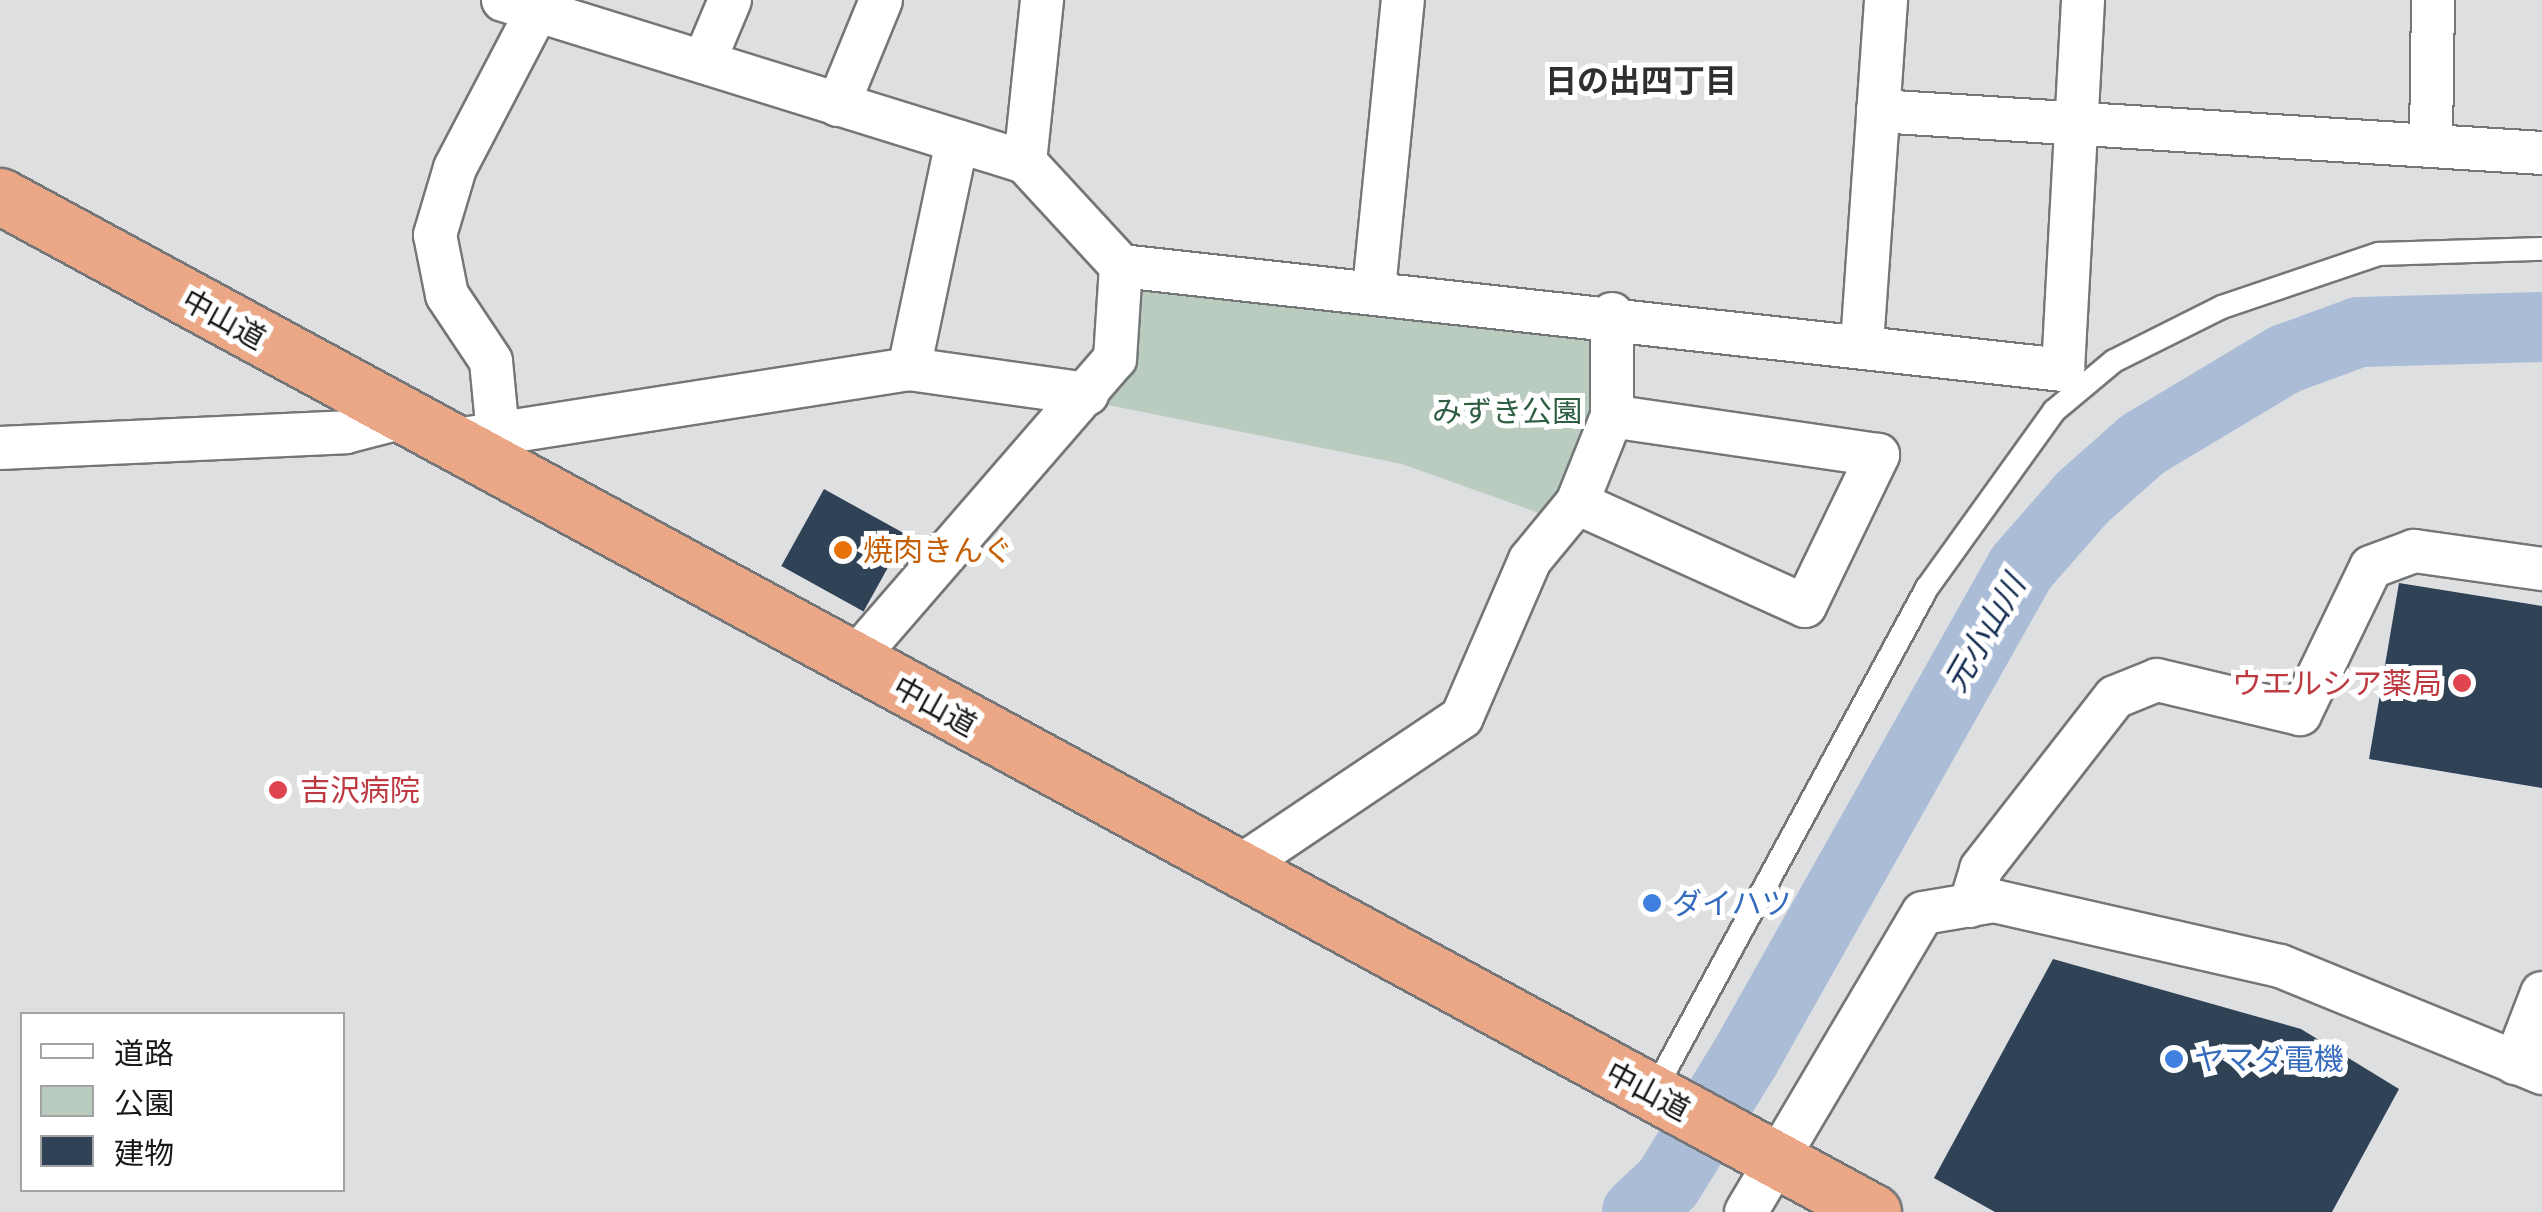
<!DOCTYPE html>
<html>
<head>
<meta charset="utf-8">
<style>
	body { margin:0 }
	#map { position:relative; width:2542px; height:1212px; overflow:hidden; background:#dedfe1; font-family:"PT Sans Narrow","Noto Sans JP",sans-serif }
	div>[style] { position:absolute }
	.green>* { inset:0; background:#baccc0 }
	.river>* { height:70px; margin:-35px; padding:0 35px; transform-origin:35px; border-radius:35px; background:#aabcd6 }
	.building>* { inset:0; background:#2f4256; transform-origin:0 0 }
	.roads { filter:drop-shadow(2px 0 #757677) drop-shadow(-2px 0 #757677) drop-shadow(0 2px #757677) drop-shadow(0 -2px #757677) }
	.service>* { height:22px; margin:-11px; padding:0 11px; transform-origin:11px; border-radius:11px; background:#fff }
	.minor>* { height:42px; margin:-21px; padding:0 21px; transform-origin:21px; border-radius:21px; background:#fff }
	.trunk>* { height:55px; margin:-27.5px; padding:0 27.5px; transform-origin:27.5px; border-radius:27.5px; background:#eca886 }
	.dots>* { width:28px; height:28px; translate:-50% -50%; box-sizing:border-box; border:5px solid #fff; border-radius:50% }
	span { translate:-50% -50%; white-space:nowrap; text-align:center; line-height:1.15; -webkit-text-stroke:10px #fff; paint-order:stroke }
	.street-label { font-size:30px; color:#19191a }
	.park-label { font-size:30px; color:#2e5f42 }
	.food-label { font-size:30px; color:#c56008 }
	.left { translate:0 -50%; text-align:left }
	.health-label { font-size:30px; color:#be3a42 }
	.right { translate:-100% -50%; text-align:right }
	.shop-label { font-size:30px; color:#366cbe }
	.neighbourhood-label { font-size:32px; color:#2e2f30; font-weight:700 }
	.water-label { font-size:32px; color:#132c50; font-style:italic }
	.legend { position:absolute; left:20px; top:1012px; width:325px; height:180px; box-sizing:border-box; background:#fff; border:2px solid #a3a3a3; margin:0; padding:12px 18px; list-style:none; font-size:30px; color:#19191a }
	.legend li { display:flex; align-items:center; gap:20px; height:50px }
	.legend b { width:50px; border:2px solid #a3a3a3 }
</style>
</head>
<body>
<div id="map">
	<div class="green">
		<i style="clip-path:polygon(1145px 285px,1582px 334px,1596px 340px,1600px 375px,1577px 470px,1539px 513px,1402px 464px,1108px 405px)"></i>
	</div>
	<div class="river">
		<i style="left:1637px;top:1212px;width:42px;rotate:-43.1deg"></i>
		<i style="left:1668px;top:1183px;width:147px;rotate:-58.4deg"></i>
		<i style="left:1745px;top:1058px;width:562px;rotate:-60.61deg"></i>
		<i style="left:2021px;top:568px;width:93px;rotate:-48.9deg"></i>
		<i style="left:2082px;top:498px;width:81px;rotate:-41.5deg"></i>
		<i style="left:2143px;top:444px;width:165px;rotate:-30.9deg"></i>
		<i style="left:2285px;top:359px;width:79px;rotate:-20deg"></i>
		<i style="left:2359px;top:332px;width:183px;rotate:-1.6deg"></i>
	</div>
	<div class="building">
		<i style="left:824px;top:489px;width:94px;height:88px;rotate:29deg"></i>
		<i style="clip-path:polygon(2399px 583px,2542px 606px,2542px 788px,2369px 759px)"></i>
		<i style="clip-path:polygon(2053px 959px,2301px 1029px,2399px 1089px,2332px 1212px,1995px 1212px,1934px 1178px)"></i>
	</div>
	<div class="roads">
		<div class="service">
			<i style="left:1653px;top:1093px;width:575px;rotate:-61.52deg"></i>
			<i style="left:1927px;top:588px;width:218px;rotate:-54.3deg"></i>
			<i style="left:2054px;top:411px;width:78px;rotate:-39.8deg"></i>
			<i style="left:2114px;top:361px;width:121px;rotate:-26.6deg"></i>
			<i style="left:2222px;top:307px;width:166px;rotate:-18.7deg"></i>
			<i style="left:2379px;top:254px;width:163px;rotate:-1.8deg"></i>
		</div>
		<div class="minor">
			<i style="left:503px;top:0;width:547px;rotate:17.24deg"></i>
			<i style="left:1025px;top:162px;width:142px;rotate:47.3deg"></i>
			<i style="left:1121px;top:266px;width:948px;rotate:6.3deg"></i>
			<i style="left:2063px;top:370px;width:371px;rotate:-86.9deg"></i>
			<i style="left:704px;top:62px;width:67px;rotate:-67.2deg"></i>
			<i style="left:838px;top:105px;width:113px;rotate:-67.7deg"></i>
			<i style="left:1878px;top:111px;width:665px;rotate:3.62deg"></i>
			<i style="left:2431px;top:142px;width:142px;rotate:-89.2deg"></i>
			<i style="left:1025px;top:162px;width:163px;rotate:-84deg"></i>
			<i style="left:1374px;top:289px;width:290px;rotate:-84.3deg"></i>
			<i style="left:1862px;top:344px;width:345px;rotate:-86deg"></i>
			<i style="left:909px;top:369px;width:233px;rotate:-78.1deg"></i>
			<i style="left:498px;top:434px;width:73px;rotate:-95.5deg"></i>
			<i style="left:491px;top:361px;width:79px;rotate:-123.7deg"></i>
			<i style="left:447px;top:295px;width:61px;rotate:-101.3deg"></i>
			<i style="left:435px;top:235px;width:70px;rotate:-73.4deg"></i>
			<i style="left:455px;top:168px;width:177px;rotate:-62.4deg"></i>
			<i style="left:450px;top:441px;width:465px;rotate:-8.9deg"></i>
			<i style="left:909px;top:369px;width:180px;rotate:8deg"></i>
			<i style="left:0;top:448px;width:346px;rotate:-2.6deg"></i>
			<i style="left:346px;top:432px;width:60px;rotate:-14.5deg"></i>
			<i style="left:1577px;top:503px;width:250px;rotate:24.3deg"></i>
			<i style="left:1805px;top:606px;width:168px;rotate:-64.2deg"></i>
			<i style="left:1878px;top:455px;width:269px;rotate:-171.7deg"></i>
			<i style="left:853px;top:661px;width:400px;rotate:-49.1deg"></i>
			<i style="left:1115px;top:359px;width:93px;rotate:-86.3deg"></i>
			<i style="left:1236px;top:869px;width:272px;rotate:-33.9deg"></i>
			<i style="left:1462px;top:717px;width:171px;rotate:-66.6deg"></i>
			<i style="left:1530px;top:560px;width:74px;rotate:-50.5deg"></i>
			<i style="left:1577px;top:503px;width:94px;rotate:-68.1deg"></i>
			<i style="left:1612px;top:416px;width:102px;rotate:-90deg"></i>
			<i style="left:1970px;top:906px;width:39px;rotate:-73deg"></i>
			<i style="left:1981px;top:869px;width:218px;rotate:-52.1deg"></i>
			<i style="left:2115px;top:697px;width:45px;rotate:-22deg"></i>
			<i style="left:2157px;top:680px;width:147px;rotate:13.4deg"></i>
			<i style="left:2300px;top:714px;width:163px;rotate:-64.2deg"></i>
			<i style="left:2371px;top:567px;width:46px;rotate:-20.4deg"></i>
			<i style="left:2414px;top:551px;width:129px;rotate:8deg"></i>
			<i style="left:2515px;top:1063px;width:75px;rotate:-68.9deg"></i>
			<i style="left:1746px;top:1212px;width:347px;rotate:-59.4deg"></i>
			<i style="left:1923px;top:913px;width:72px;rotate:-9.6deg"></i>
			<i style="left:1994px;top:901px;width:293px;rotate:12.8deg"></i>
			<i style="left:2280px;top:966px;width:283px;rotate:22.2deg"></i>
		</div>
		<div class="trunk">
			<i style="left:0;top:196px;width:2131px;rotate:28.48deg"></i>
		</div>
	</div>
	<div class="dots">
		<i style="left:843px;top:550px;background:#e8710a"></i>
		<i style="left:2462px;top:683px;background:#e0444e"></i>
		<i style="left:278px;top:790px;background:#e0444e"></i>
		<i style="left:1652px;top:903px;background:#3f7fe0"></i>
		<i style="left:2174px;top:1059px;background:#3f7fe0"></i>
	</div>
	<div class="street-label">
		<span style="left:224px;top:319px;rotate:29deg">中山道</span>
		<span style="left:935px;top:706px;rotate:29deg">中山道</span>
		<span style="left:1648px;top:1091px;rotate:28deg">中山道</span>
	</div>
	<div class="park-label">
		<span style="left:1507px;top:411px">みずき公園</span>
	</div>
	<div class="food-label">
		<span class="left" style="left:863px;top:550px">焼肉きんぐ</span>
	</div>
	<div class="health-label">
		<span class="right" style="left:2442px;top:683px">ウエルシア薬局</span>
		<span class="left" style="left:300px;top:790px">吉沢病院</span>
	</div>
	<div class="shop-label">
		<span class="left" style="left:1672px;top:903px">ダイハツ</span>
		<span class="left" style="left:2194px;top:1059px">ヤマダ電機</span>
	</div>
	<div class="neighbourhood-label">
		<span style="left:1641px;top:80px">日の出四丁目</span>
	</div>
	<div class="water-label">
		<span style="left:1984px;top:633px;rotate:-60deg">元小山川</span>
	</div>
	<ul class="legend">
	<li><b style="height:12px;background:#fff"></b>道路</li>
	<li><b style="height:28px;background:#baccc0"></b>公園</li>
	<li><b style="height:28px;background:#2f4256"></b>建物</li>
	</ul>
</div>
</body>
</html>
